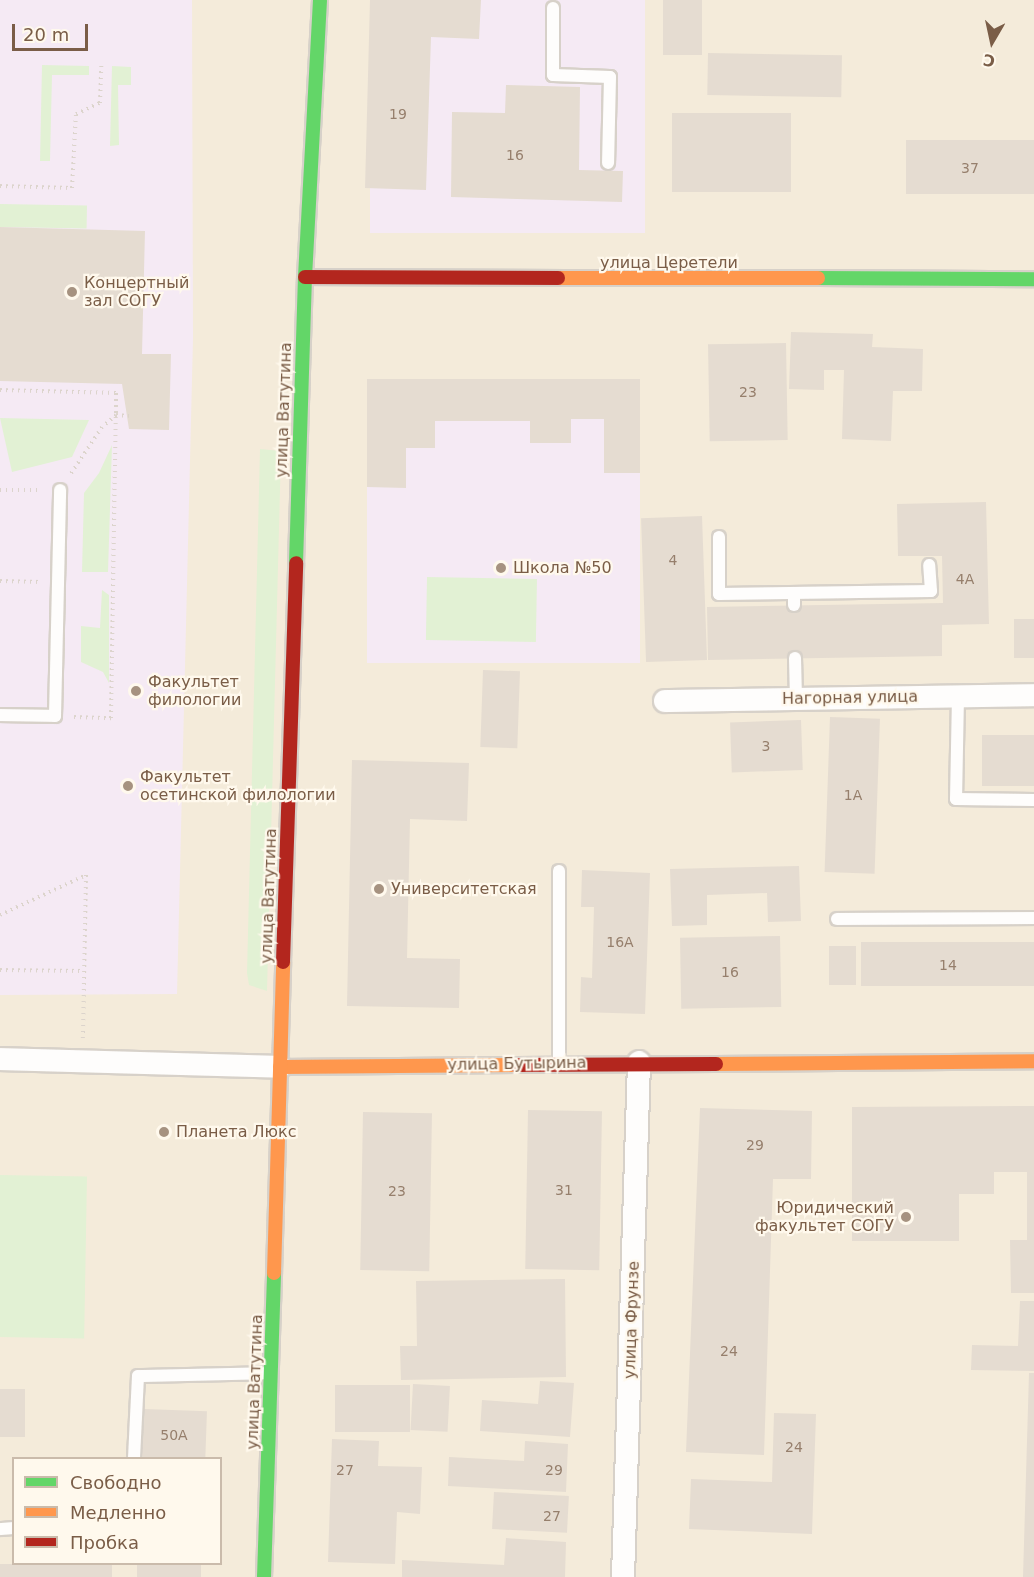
<!DOCTYPE html>
<html>
<head>
<meta charset="utf-8">
<style>
	body { margin:0 }
	#map { position:relative; width:1034px; height:1577px; overflow:hidden; background:#f8f4eb; font-family:"DejaVu Sans",sans-serif }
	div>[style] { position:absolute }
	.residential>* { inset:0; background:#f4ebda }
	.education>* { inset:0; background:#f5eaf4; transform-origin:0 0 }
	.green>* { inset:0; background:#e2f1d4; transform-origin:0 0 }
	.building>* { inset:0; background:#e5dcd1; transform-origin:0 0 }
	.path>* { height:4px; margin-top:-2px; transform-origin:0; background:repeating-linear-gradient(90deg,#dcd4cc 0 1.5px,transparent 0 6px) }
	.roads { filter:drop-shadow(2px 0 #d7d1c9) drop-shadow(-2px 0 #d7d1c9) drop-shadow(0 2px #d7d1c9) drop-shadow(0 -2px #d7d1c9) }
	.lane>* { height:12px; margin:-6px; padding:0 6px; transform-origin:6px; border-radius:6px; background:#fefdfc }
	.street>* { height:22px; margin:-11px; padding:0 11px; transform-origin:11px; border-radius:11px; background:#fefdfc }
	.fast>* { height:14px; margin:-7px; padding:0 7px; transform-origin:7px; border-radius:7px; background:#63d668 }
	.slow>* { height:14px; margin:-7px; padding:0 7px; transform-origin:7px; border-radius:7px; background:#ff974d }
	.jam>* { height:14px; margin:-7px; padding:0 7px; transform-origin:7px; border-radius:7px; background:#b3261e }
	.dots>* { width:16px; height:16px; translate:-50% -50%; box-sizing:border-box; border:3px solid #fff9ed; border-radius:50% }
	span { translate:-50% -50%; white-space:nowrap; text-align:center; line-height:1.15; -webkit-text-stroke:4.5px #fff9ed; paint-order:stroke }
	.number-label { font-size:14px; color:#967f6c }
	.number-label span { -webkit-text-stroke-width:0 }
	.street-label { font-size:16px; color:#7a5d47 }
	.poi-label { font-size:16px; color:#7a5d47 }
	.left { translate:0 -50%; text-align:left }
	.right { translate:-100% -50%; text-align:right }
	.legend { position:absolute; left:12px; top:1457px; width:210px; height:108px; box-sizing:border-box; background:#fff9ed; border:2px solid #cabbab; margin:0; padding:8px 10px; list-style:none; font-size:18px; color:#7a5d47 }
	.legend li { display:flex; align-items:center; gap:12px; height:30px }
	.legend b { width:30px; border:2px solid #cabbab }
	.north { position:absolute; left:962px; top:12px; width:60px; height:60px; -webkit-text-stroke:4px #fff9ed; paint-order:stroke; rotate:189deg; font-size:16px; font-weight:700; line-height:24px; text-align:center; color:#7a5d47 }
	.north::after { content:''; display:block; margin:auto; width:21px; height:27px; background:#7a5d47; clip-path:polygon(50% 0,100% 100%,50% 72%,0 100%) }
	.scale { position:absolute; left:12px; top:24px; width:76px; height:27px; box-sizing:border-box; border:3px solid #7a5d47; border-top:0; padding-left:8px; font-size:18px; line-height:21px; white-space:nowrap; color:#7a5d47; -webkit-text-stroke:4px #fff9ed; paint-order:stroke }
</style>
</head>
<body>
<div id="map">
	<div class="residential">
		<i style="clip-path:polygon(evenodd,0 0,1034px 0,1034px 1577px,0 1577px,0 0,14px 1458px,220px 1458px,220px 1564px,14px 1564px,14px 1458px)"></i>
	</div>
	<div class="education">
		<i style="clip-path:polygon(0 0,192px 0,193px 338px,177px 994px,0 995px)"></i>
		<i style="left:370px;top:0;width:275px;height:233px"></i>
		<i style="left:367px;top:379px;width:273px;height:284px"></i>
	</div>
	<div class="green">
		<i style="clip-path:polygon(42px 65px,89px 66px,89px 75px,52px 75px,50px 161px,40px 161px)"></i>
		<i style="clip-path:polygon(112px 66px,131px 67px,131px 85px,118px 85px,119px 145px,110px 146px)"></i>
		<i style="left:0;top:204px;width:87px;height:23px;rotate:1deg"></i>
		<i style="clip-path:polygon(0 418px,89px 420px,72px 457px,12px 472px)"></i>
		<i style="clip-path:polygon(112px 445px,108px 572px,82px 572px,84px 493px,99px 473px)"></i>
		<i style="clip-path:polygon(260px 449px,281px 451px,267px 991px,249px 985px,247px 973px)"></i>
		<i style="left:427px;top:577px;width:110px;height:63px;rotate:1deg"></i>
		<i style="clip-path:polygon(102px 590px,109px 595px,109px 683px,103px 672px,81px 662px,81px 626px,100px 628px)"></i>
		<i style="left:0;top:1175px;width:87px;height:162px;rotate:1deg"></i>
	</div>
	<div class="building">
		<i style="clip-path:polygon(370px 0,481px 0,479px 39px,431px 37px,426px 190px,365px 188px)"></i>
		<i style="left:663px;top:0;width:39px;height:55px"></i>
		<i style="left:708px;top:53px;width:134px;height:42px;rotate:1deg"></i>
		<i style="clip-path:polygon(506px 85px,580px 87px,579px 170px,623px 171px,622px 202px,451px 197px,452px 112px,505px 113px)"></i>
		<i style="left:672px;top:113px;width:119px;height:79px"></i>
		<i style="left:906px;top:140px;width:128px;height:54px"></i>
		<i style="clip-path:polygon(0 227px,145px 231px,142px 354px,171px 354px,169px 430px,129px 429px,122px 384px,0 381px)"></i>
		<i style="clip-path:polygon(791px 332px,873px 334px,872px 347px,923px 349px,922px 391px,893px 391px,891px 441px,842px 439px,844px 370px,824px 370px,824px 390px,789px 389px)"></i>
		<i style="left:786px;top:343px;width:97px;height:78px;rotate:89deg"></i>
		<i style="clip-path:polygon(367px 379px,640px 379px,640px 473px,604px 473px,604px 419px,571px 419px,571px 443px,530px 443px,530px 421px,435px 421px,435px 448px,406px 448px,406px 488px,367px 487px)"></i>
		<i style="clip-path:polygon(986px 502px,989px 624px,942px 625px,942px 656px,708px 660px,707px 607px,943px 603px,942px 556px,898px 556px,897px 504px)"></i>
		<i style="left:702px;top:516px;width:144px;height:61px;rotate:88deg"></i>
		<i style="left:1014px;top:619px;width:20px;height:39px"></i>
		<i style="left:483px;top:670px;width:37px;height:77px;rotate:2deg"></i>
		<i style="left:830px;top:717px;width:50px;height:155px;rotate:2deg"></i>
		<i style="left:801px;top:720px;width:50px;height:71px;rotate:88deg"></i>
		<i style="left:982px;top:735px;width:52px;height:51px"></i>
		<i style="clip-path:polygon(352px 760px,469px 763px,467px 821px,410px 819px,407px 958px,460px 959px,459px 1008px,347px 1006px)"></i>
		<i style="clip-path:polygon(799px 866px,801px 921px,768px 922px,767px 893px,707px 895px,707px 925px,672px 926px,670px 869px)"></i>
		<i style="clip-path:polygon(582px 870px,650px 873px,645px 1014px,580px 1012px,581px 977px,592px 978px,594px 907px,581px 907px)"></i>
		<i style="left:780px;top:936px;width:71px;height:100px;rotate:89deg"></i>
		<i style="left:1034px;top:942px;width:44px;height:173px;rotate:90deg"></i>
		<i style="left:829px;top:946px;width:27px;height:39px"></i>
		<i style="clip-path:polygon(1034px 1106px,1034px 1293px,1011px 1293px,1010px 1240px,1027px 1240px,1027px 1172px,994px 1172px,994px 1194px,959px 1194px,959px 1241px,852px 1241px,852px 1107px)"></i>
		<i style="clip-path:polygon(700px 1108px,812px 1111px,811px 1179px,773px 1179px,764px 1455px,686px 1452px)"></i>
		<i style="left:528px;top:1110px;width:74px;height:159px;rotate:1deg"></i>
		<i style="left:363px;top:1112px;width:69px;height:158px;rotate:1deg"></i>
		<i style="clip-path:polygon(565px 1279px,566px 1377px,401px 1380px,400px 1346px,417px 1346px,416px 1281px)"></i>
		<i style="clip-path:polygon(1020px 1301px,1034px 1301px,1034px 1371px,971px 1370px,972px 1345px,1018px 1346px)"></i>
		<i style="clip-path:polygon(1029px 1373px,1034px 1373px,1034px 1577px,1023px 1577px)"></i>
		<i style="clip-path:polygon(540px 1381px,574px 1383px,570px 1437px,480px 1431px,482px 1400px,538px 1404px)"></i>
		<i style="left:413px;top:1384px;width:37px;height:46px;rotate:3deg"></i>
		<i style="left:410px;top:1385px;width:47px;height:75px;rotate:90deg"></i>
		<i style="left:0;top:1389px;width:25px;height:48px"></i>
		<i style="left:144px;top:1409px;width:63px;height:49px;rotate:2deg"></i>
		<i style="clip-path:polygon(774px 1413px,816px 1414px,812px 1534px,689px 1529px,691px 1479px,772px 1482px)"></i>
		<i style="clip-path:polygon(332px 1439px,379px 1441px,378px 1466px,422px 1467px,420px 1514px,397px 1512px,395px 1564px,328px 1562px)"></i>
		<i style="clip-path:polygon(525px 1441px,568px 1444px,566px 1492px,448px 1486px,449px 1457px,524px 1461px)"></i>
		<i style="left:494px;top:1492px;width:75px;height:37px;rotate:3deg"></i>
		<i style="clip-path:polygon(506px 1538px,566px 1542px,565px 1577px,402px 1577px,402px 1560px,504px 1565px)"></i>
		<i style="left:112px;top:1564px;width:13px;height:112px;rotate:90deg"></i>
		<i style="left:137px;top:1564px;width:64px;height:13px"></i>
	</div>
	<div class="path">
		<i style="left:0;top:186px;width:72px;rotate:1.6deg"></i>
		<i style="left:72px;top:188px;width:74px;rotate:-86.9deg"></i>
		<i style="left:76px;top:114px;width:26px;rotate:-25deg"></i>
		<i style="left:100px;top:103px;width:37px;rotate:-88deg"></i>
		<i style="left:0;top:390px;width:116px;rotate:1.5deg"></i>
		<i style="left:116px;top:393px;width:22px;rotate:90deg"></i>
		<i style="left:116px;top:415px;width:18px;rotate:139deg"></i>
		<i style="left:102px;top:427px;width:58px;rotate:123.7deg"></i>
		<i style="left:0;top:490px;width:41px"></i>
		<i style="left:0;top:581px;width:41px;rotate:1.4deg"></i>
		<i style="left:74px;top:717px;width:37px;rotate:2deg"></i>
		<i style="left:111px;top:718px;width:303px;rotate:-89.1deg"></i>
		<i style="left:116px;top:415px;width:13px;rotate:4deg"></i>
		<i style="left:0;top:915px;width:95px;rotate:-24.9deg"></i>
		<i style="left:86px;top:875px;width:163px;rotate:91.1deg"></i>
		<i style="left:0;top:970px;width:83px;rotate:0.7deg"></i>
	</div>
	<div class="roads">
		<div class="lane">
			<i style="left:553px;top:8px;width:67px;rotate:90deg"></i>
			<i style="left:553px;top:75px;width:57px;rotate:2deg"></i>
			<i style="left:610px;top:77px;width:86px;rotate:91.3deg"></i>
			<i style="left:719px;top:537px;width:57px;rotate:90deg"></i>
			<i style="left:719px;top:594px;width:212px;rotate:-0.8deg"></i>
			<i style="left:931px;top:591px;width:26px;rotate:-94deg"></i>
			<i style="left:794px;top:593px;width:12px;rotate:90deg"></i>
			<i style="left:795px;top:658px;width:41px;rotate:88.6deg"></i>
			<i style="left:958px;top:696px;width:103px;rotate:91.1deg"></i>
			<i style="left:956px;top:799px;width:78px;rotate:0.7deg"></i>
			<i style="left:0;top:715px;width:55px;rotate:1deg"></i>
			<i style="left:55px;top:716px;width:226px;rotate:-88.7deg"></i>
			<i style="left:559px;top:871px;width:191px;rotate:90deg"></i>
			<i style="left:837px;top:919px;width:197px;rotate:-0.3deg"></i>
			<i style="left:134px;top:1458px;width:82px;rotate:-87.2deg"></i>
			<i style="left:138px;top:1376px;width:131px;rotate:-1.3deg"></i>
			<i style="left:0;top:1529px;width:14px;rotate:-4deg"></i>
		</div>
		<div class="street">
			<i style="left:665px;top:701px;width:369px;rotate:-0.9deg"></i>
			<i style="left:0;top:1059px;width:280px;rotate:1.6deg"></i>
			<i style="left:623px;top:1577px;width:515px;rotate:-88.22deg"></i>
		</div>
		<div class="fast">
			<i style="left:818px;top:278px;width:216px;rotate:0.3deg"></i>
			<i style="left:296px;top:563px;width:286px;rotate:-88.2deg"></i>
			<i style="left:305px;top:277px;width:277px;rotate:-86.9deg"></i>
			<i style="left:264px;top:1577px;width:304px;rotate:-88.1deg"></i>
		</div>
		<div class="slow">
			<i style="left:558px;top:278px;width:260px"></i>
			<i style="left:716px;top:1064px;width:318px;rotate:-0.5deg"></i>
			<i style="left:280px;top:1067px;width:236px;rotate:-0.5deg"></i>
			<i style="left:274px;top:1273px;width:311px;rotate:-88.3deg"></i>
		</div>
		<div class="jam">
			<i style="left:305px;top:277px;width:253px;rotate:0.2deg"></i>
			<i style="left:283px;top:962px;width:399px;rotate:-88.1deg"></i>
			<i style="left:516px;top:1065px;width:200px;rotate:-0.3deg"></i>
		</div>
	</div>
	<div class="dots">
		<i style="left:72px;top:292px;background:#a69280"></i>
		<i style="left:501px;top:568px;background:#a69280"></i>
		<i style="left:136px;top:691px;background:#a69280"></i>
		<i style="left:128px;top:786px;background:#a69280"></i>
		<i style="left:379px;top:889px;background:#a69280"></i>
		<i style="left:164px;top:1132px;background:#a69280"></i>
		<i style="left:906px;top:1217px;background:#a69280"></i>
	</div>
	<div class="number-label">
		<span style="left:398px;top:114px">19</span>
		<span style="left:515px;top:155px">16</span>
		<span style="left:970px;top:168px">37</span>
		<span style="left:748px;top:392px">23</span>
		<span style="left:673px;top:560px">4</span>
		<span style="left:965px;top:579px">4А</span>
		<span style="left:766px;top:746px">3</span>
		<span style="left:853px;top:795px">1А</span>
		<span style="left:620px;top:942px">16А</span>
		<span style="left:948px;top:965px">14</span>
		<span style="left:730px;top:972px">16</span>
		<span style="left:755px;top:1145px">29</span>
		<span style="left:564px;top:1190px">31</span>
		<span style="left:397px;top:1191px">23</span>
		<span style="left:729px;top:1351px">24</span>
		<span style="left:174px;top:1435px">50А</span>
		<span style="left:794px;top:1447px">24</span>
		<span style="left:345px;top:1470px">27</span>
		<span style="left:554px;top:1470px">29</span>
		<span style="left:552px;top:1516px">27</span>
	</div>
	<div class="street-label">
		<span style="left:669px;top:263px">улица Церетели</span>
		<span style="left:284px;top:410px;rotate:-88deg">улица Ватутина</span>
		<span style="left:850px;top:698px;rotate:-1deg">Нагорная улица</span>
		<span style="left:269px;top:896px;rotate:-88deg">улица Ватутина</span>
		<span style="left:517px;top:1064px;rotate:-1deg">улица Бутырина</span>
		<span style="left:632px;top:1320px;rotate:-88deg">улица Фрунзе</span>
		<span style="left:255px;top:1382px;rotate:-88deg">улица Ватутина</span>
	</div>
	<div class="poi-label">
		<span class="left" style="left:84px;top:292px">Концертный<br>зал СОГУ</span>
		<span class="left" style="left:513px;top:568px">Школа №50</span>
		<span class="left" style="left:148px;top:691px">Факультет<br>филологии</span>
		<span class="left" style="left:140px;top:786px">Факультет<br>осетинской филологии</span>
		<span class="left" style="left:391px;top:889px">Университетская</span>
		<span class="left" style="left:176px;top:1132px">Планета Люкс</span>
		<span class="right" style="left:894px;top:1217px">Юридический<br>факультет СОГУ</span>
	</div>
	<ul class="legend">
	<li><b style="height:8px;background:#63d668"></b>Свободно</li>
	<li><b style="height:8px;background:#ff974d"></b>Медленно</li>
	<li><b style="height:8px;background:#b3261e"></b>Пробка</li>
	</ul>
	<div class="north">С</div>
	<div class="scale">20 m</div>
</div>
</body>
</html>
